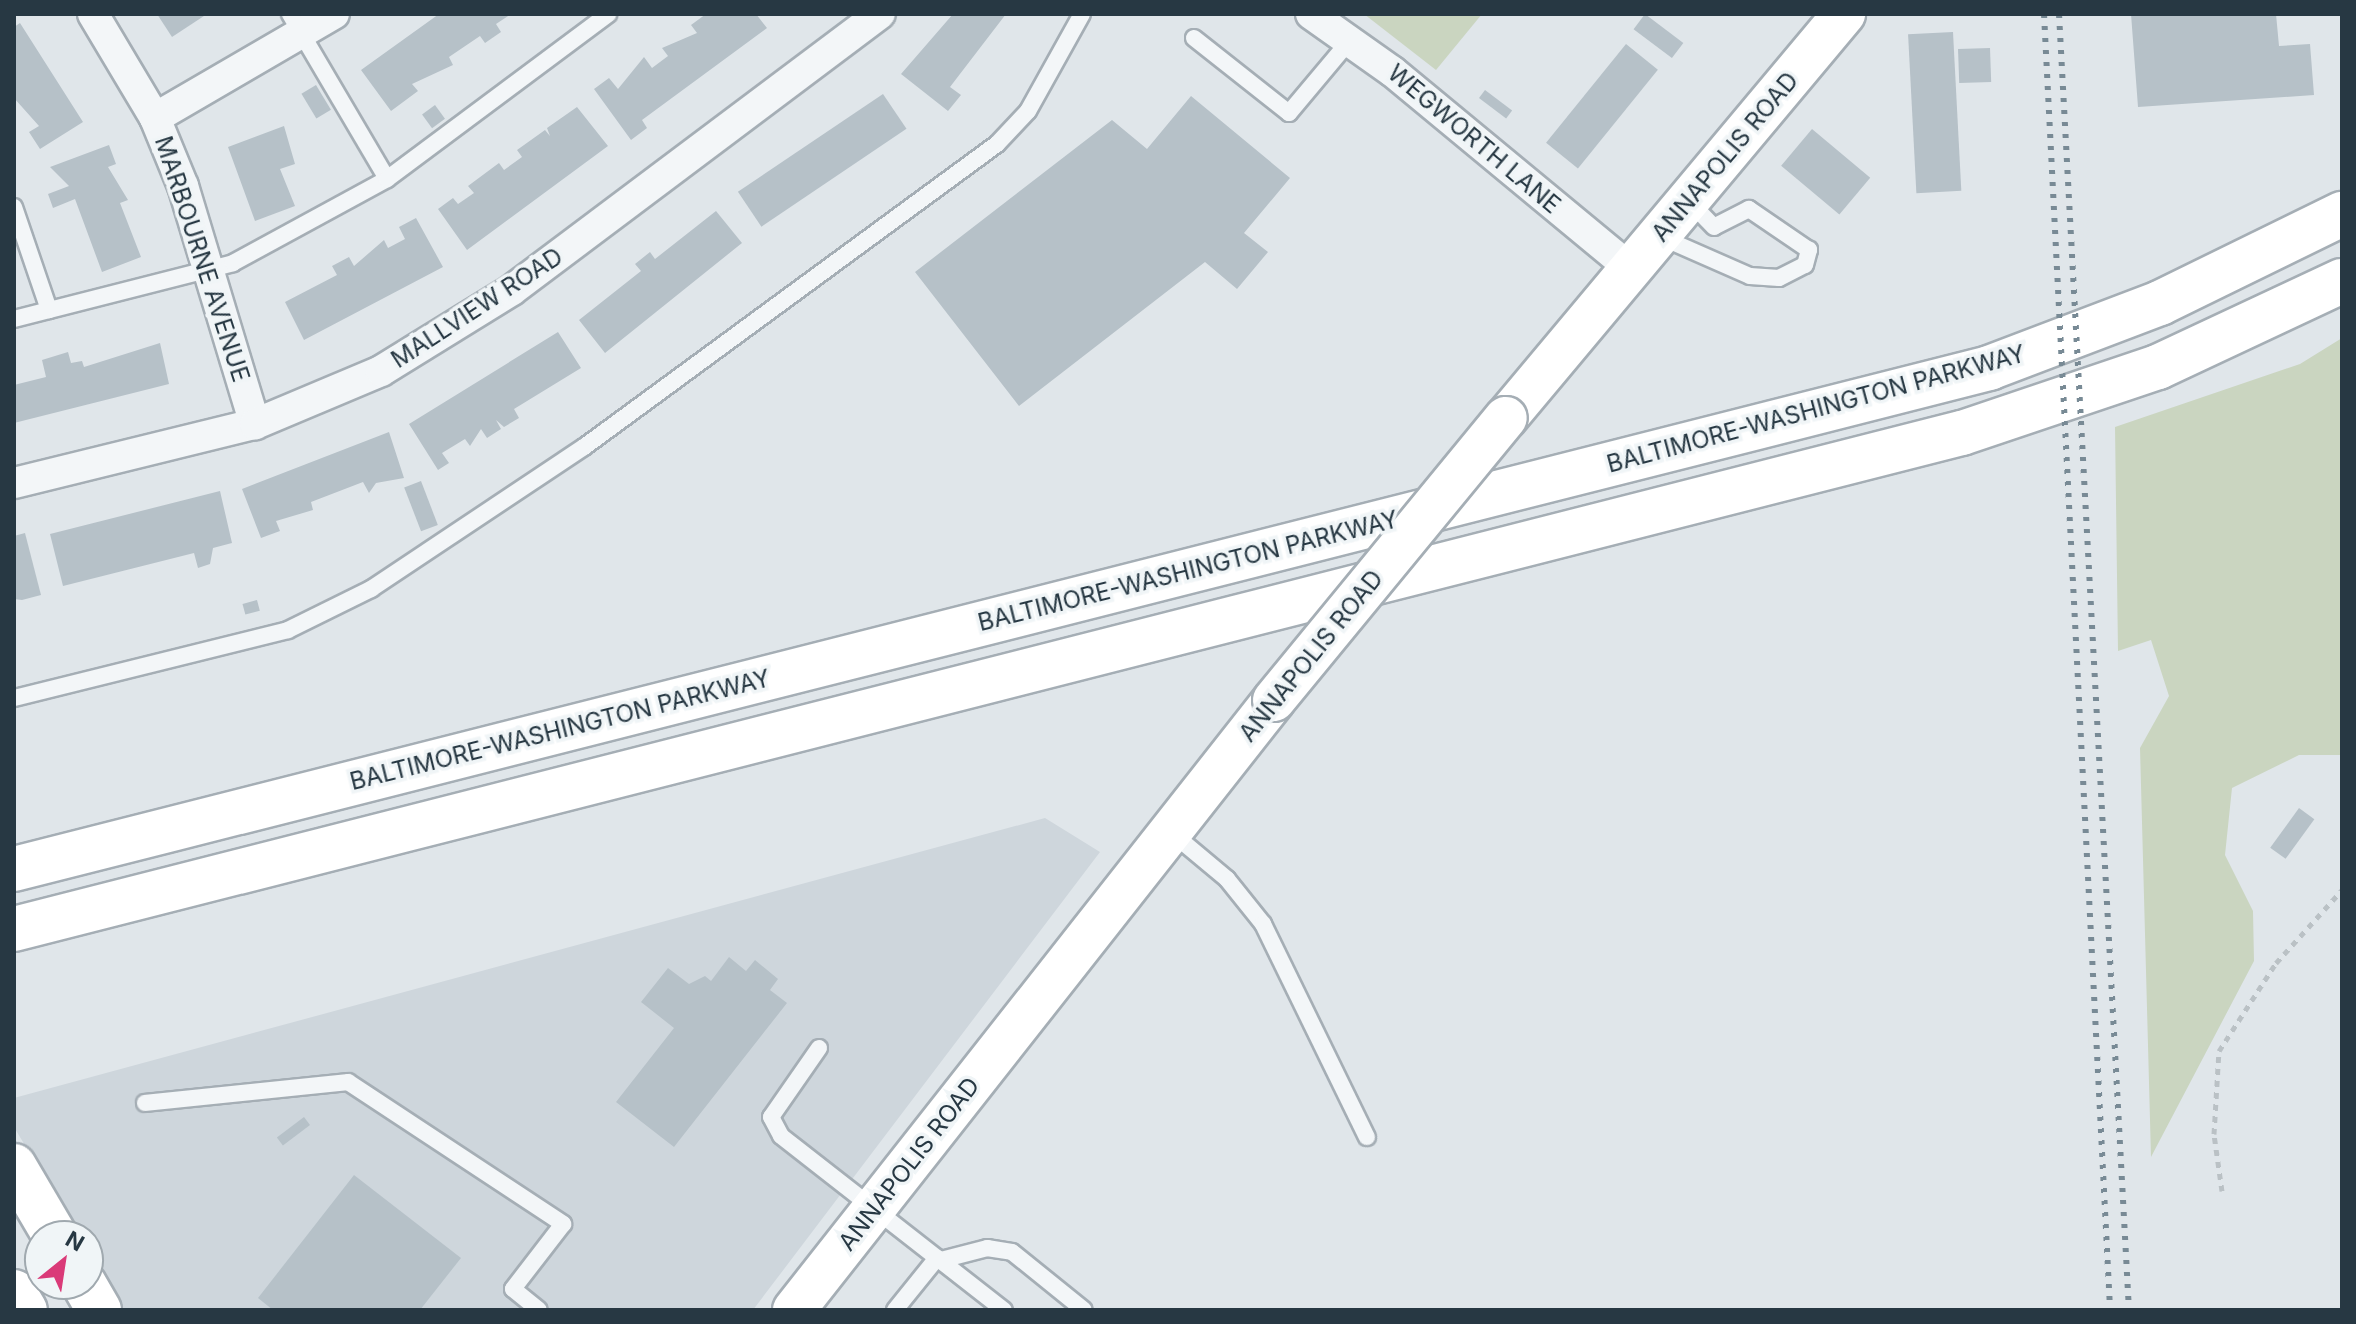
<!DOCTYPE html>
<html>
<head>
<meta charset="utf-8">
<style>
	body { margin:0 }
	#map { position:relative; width:2356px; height:1324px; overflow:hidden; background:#e0e6ea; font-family:Inter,sans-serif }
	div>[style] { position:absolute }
	.built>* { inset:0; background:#ced6dc }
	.green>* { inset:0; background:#cad5c0 }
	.building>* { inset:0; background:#b6c1c8; transform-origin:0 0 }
	.path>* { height:5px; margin-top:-2.5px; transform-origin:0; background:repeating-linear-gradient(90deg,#bac1c5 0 6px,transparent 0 12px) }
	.roads { filter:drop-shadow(2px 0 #a5aeb5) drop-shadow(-2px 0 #a5aeb5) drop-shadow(0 2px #a5aeb5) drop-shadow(0 -2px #a5aeb5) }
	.service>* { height:16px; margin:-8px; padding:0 8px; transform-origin:8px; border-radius:8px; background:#f3f6f8 }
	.minor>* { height:30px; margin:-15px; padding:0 15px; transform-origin:15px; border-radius:15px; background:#f3f6f8 }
	.secondary>* { height:42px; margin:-21px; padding:0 21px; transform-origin:21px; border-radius:21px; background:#fff }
	.primary>* { height:44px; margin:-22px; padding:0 22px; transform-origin:22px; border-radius:22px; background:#fff }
	.motorway>* { height:44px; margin:-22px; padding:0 22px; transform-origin:22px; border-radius:22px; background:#fff }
	.rail>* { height:6px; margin-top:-3px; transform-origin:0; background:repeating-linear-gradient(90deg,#788a95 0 4px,transparent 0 12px) }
	.bridges { filter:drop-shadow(2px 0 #a5aeb5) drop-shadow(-2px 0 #a5aeb5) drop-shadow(0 2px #a5aeb5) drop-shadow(0 -2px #a5aeb5) }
	.secondary-bridge>* { height:42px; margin:-21px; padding:0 21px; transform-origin:21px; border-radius:21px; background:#fff }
	span { translate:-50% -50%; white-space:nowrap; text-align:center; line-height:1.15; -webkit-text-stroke:7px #f0f5f7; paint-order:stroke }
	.street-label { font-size:24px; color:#273843 }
	.frame { position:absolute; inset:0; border:16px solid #273843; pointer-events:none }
	.north { position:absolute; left:24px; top:1220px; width:80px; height:80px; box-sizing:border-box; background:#f0f5f7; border:2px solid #a0a9af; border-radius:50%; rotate:30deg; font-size:22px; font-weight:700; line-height:32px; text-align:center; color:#273843 }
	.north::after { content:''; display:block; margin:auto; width:28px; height:36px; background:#da3a78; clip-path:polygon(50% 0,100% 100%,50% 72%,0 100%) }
</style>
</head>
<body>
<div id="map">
	<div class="built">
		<i style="clip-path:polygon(1045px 818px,1100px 852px,753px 1310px,123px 1310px,88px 1251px,88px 1236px,79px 1236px,14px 1127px,14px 1098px)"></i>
	</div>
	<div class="green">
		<i style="clip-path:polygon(1364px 14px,1482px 14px,1436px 70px)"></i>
		<i style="clip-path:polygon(2342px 338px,2342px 755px,2299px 755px,2232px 788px,2225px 855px,2253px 911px,2254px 961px,2151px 1157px,2140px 748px,2169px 696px,2151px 640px,2118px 651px,2115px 427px,2300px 364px)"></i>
	</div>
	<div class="building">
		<i style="clip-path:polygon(157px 14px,207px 14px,172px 37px)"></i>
		<i style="clip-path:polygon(439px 14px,511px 14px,496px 24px,501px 32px,485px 43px,480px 36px,449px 57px,453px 65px,412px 84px,418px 91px,391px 111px,361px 70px)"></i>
		<i style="clip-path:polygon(706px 14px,756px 14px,767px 28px,642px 120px,647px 128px,631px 140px,594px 89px,609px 78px,618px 89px,644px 57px,652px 68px,668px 56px,662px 48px,697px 33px,691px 25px)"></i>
		<i style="clip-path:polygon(953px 14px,1006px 14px,950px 87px,961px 95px,948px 111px,901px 74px)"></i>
		<i style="left:1645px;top:14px;width:48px;height:19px;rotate:37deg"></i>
		<i style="clip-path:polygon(2131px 14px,2276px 14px,2279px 46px,2310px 44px,2314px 95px,2138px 107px)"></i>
		<i style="clip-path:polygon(20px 23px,83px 122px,40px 149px,29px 132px,39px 126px,14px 98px,14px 27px)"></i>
		<i style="left:1953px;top:32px;width:159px;height:45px;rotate:87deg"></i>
		<i style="left:1626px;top:44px;width:41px;height:127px;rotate:39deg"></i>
		<i style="left:1990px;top:48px;width:34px;height:32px;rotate:88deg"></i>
		<i style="left:316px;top:85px;width:29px;height:17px;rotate:59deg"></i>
		<i style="left:1485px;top:90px;width:34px;height:10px;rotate:37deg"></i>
		<i style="left:883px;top:94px;width:42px;height:175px;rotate:56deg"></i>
		<i style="clip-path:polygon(1191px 96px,1290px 178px,1244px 233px,1268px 252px,1237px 289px,1205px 262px,1019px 406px,915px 272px,1112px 120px,1147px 149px)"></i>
		<i style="left:435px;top:105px;width:17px;height:16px;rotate:54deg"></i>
		<i style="clip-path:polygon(577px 107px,608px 146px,467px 250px,438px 209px,453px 198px,458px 204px,474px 193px,468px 186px,499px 163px,504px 170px,522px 157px,517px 150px,545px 130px,550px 136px,547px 128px)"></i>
		<i style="clip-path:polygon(284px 126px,295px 164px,280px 169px,295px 206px,255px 221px,228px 147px)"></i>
		<i style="left:1812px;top:129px;width:76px;height:48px;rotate:40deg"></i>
		<i style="clip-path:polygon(109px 145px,116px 164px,108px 167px,128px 200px,120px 203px,141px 257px,102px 272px,75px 199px,53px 208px,48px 194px,69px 186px,50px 167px)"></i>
		<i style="clip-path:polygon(716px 211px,742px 243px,605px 353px,579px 320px,641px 271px,635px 264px,650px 252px,655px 259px)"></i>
		<i style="clip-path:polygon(416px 218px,443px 267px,304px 340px,285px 302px,337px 275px,332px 266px,349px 257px,354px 266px,384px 240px,388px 248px,405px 239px,399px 227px)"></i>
		<i style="clip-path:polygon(558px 332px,581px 368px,514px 409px,519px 418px,504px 427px,496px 420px,501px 429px,487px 438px,481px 429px,470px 446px,465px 439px,442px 453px,449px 463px,438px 470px,409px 424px)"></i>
		<i style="clip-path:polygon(160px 343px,169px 384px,14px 423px,14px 385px,46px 377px,42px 360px,68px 352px,71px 363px,82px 361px,84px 367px)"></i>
		<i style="clip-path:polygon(389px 432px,404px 478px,376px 483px,369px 493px,363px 482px,311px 502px,313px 510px,276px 521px,280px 531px,261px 538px,242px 489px)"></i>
		<i style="left:421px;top:481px;width:47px;height:18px;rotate:69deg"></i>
		<i style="clip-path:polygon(220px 491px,232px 543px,213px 548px,210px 564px,198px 568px,194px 553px,63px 586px,50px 534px)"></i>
		<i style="clip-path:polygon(25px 533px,41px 595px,22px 600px,14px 599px,14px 536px)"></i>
		<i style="left:257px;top:600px;width:11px;height:15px;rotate:75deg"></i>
		<i style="left:2299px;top:808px;width:19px;height:49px;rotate:36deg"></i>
		<i style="clip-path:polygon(729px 957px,746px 971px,755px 960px,778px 979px,770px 990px,787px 1003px,674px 1147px,616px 1102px,674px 1028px,641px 1002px,668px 968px,689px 984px,705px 976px,711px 981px)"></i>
		<i style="left:304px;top:1117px;width:10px;height:34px;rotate:53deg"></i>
		<i style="clip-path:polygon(354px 1175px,461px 1258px,420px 1310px,273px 1310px,258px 1298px)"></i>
	</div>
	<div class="path">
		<i style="left:2222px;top:1191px;width:58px;rotate:-98deg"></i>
		<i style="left:2214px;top:1134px;width:83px;rotate:-86.6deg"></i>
		<i style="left:2219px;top:1051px;width:105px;rotate:-57.1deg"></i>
		<i style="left:2276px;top:963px;width:98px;rotate:-47.9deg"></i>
	</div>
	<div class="roads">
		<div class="service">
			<i style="left:290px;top:14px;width:191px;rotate:59.5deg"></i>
			<i style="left:1194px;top:38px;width:121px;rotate:38.3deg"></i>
			<i style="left:1289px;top:113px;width:97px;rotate:-50deg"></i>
			<i style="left:14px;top:207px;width:109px;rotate:71.2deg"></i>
			<i style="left:1661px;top:237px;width:97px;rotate:23.7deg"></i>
			<i style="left:1750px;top:276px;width:29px;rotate:4deg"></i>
			<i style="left:1779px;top:278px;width:29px;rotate:-27deg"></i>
			<i style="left:1805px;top:265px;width:16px;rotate:-75deg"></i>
			<i style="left:1809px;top:250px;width:73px;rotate:-145.7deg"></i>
			<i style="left:1749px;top:209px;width:39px;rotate:153deg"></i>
			<i style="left:1714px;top:227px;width:36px;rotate:-134deg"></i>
			<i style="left:14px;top:319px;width:226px;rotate:-14.3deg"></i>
			<i style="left:233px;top:263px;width:175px;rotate:-28.6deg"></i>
			<i style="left:387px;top:179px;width:276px;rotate:-36.7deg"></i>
			<i style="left:14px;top:698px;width:282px;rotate:-13.9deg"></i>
			<i style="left:288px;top:630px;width:93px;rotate:-26.3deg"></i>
			<i style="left:371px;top:589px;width:256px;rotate:-33.7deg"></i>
			<i style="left:584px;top:447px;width:512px;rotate:-36.27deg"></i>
			<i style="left:997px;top:144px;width:45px;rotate:-46.8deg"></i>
			<i style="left:1028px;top:111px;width:111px;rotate:-60.9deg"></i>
			<i style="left:1172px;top:833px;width:72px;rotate:39.9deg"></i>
			<i style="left:1227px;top:879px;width:58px;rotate:51.3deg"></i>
			<i style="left:1263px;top:924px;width:237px;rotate:64deg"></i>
			<i style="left:819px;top:1048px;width:84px;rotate:124.8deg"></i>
			<i style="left:771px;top:1117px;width:21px;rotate:62deg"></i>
			<i style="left:781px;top:1136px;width:283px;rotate:38deg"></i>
			<i style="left:145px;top:1103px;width:204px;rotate:-5.9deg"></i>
			<i style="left:348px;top:1082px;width:258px;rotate:33.4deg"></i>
			<i style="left:563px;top:1224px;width:82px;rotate:127.6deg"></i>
			<i style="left:513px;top:1289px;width:33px;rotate:39deg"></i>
			<i style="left:941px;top:1260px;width:48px;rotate:-14.6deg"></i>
			<i style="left:987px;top:1248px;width:25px;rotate:9deg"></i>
			<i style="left:1012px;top:1252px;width:92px;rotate:38.9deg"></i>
			<i style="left:895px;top:1310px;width:67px;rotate:-51.1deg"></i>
		</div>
		<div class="minor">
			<i style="left:93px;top:14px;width:121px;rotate:59.2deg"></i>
			<i style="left:155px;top:118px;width:74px;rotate:67.6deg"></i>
			<i style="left:183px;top:186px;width:249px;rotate:73.2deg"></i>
			<i style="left:1311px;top:14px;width:100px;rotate:35.3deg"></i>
			<i style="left:1393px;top:72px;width:310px;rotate:39.6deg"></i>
			<i style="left:155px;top:118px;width:207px;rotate:-30.2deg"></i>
			<i style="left:14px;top:483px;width:248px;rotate:-13.8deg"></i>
			<i style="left:255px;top:424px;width:137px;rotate:-22.8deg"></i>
			<i style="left:381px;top:371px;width:154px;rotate:-31.7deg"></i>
			<i style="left:512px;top:290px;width:460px;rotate:-36.9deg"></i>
		</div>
		<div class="secondary">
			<i style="left:1506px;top:418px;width:527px;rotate:-50.08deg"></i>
			<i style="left:794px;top:1310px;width:776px;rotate:-51.8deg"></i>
		</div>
		<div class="primary">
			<i style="left:14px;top:1166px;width:81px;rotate:59.6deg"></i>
			<i style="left:84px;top:1284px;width:30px;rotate:60deg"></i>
			<i style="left:14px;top:1292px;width:21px;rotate:59deg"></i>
		</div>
		<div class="motorway">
			<i style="left:14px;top:869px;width:2038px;rotate:-14.23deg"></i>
			<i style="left:1989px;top:368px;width:183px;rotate:-20.8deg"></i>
			<i style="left:2160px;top:303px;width:203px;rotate:-26.1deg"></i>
			<i style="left:14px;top:929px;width:2010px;rotate:-14.29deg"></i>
			<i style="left:1962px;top:433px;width:207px;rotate:-18.6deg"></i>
			<i style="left:2158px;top:367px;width:203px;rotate:-25.1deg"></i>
		</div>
	</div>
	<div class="rail">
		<i style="left:2044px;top:14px;width:1298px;rotate:87.08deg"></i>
		<i style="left:2059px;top:14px;width:1298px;rotate:86.91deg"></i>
	</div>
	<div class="bridges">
		<div class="secondary-bridge">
			<i style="left:1274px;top:700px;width:365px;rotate:-50.6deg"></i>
		</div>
	</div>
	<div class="street-label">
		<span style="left:1474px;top:139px;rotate:40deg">WEGWORTH LANE</span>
		<span style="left:1725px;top:157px;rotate:-50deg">ANNAPOLIS ROAD</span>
		<span style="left:202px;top:259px;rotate:72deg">MARBOURNE AVENUE</span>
		<span style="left:477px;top:308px;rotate:-33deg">MALLVIEW ROAD</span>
		<span style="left:1816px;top:409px;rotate:-15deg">BALTIMORE-WASHINGTON PARKWAY</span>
		<span style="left:1188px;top:571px;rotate:-14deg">BALTIMORE-WASHINGTON PARKWAY</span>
		<span style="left:1311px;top:656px;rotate:-51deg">ANNAPOLIS ROAD</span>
		<span style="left:560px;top:730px;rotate:-14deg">BALTIMORE-WASHINGTON PARKWAY</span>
		<span style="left:909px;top:1164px;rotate:-52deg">ANNAPOLIS ROAD</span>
	</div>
	<div class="frame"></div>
	<div class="north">N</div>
</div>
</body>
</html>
